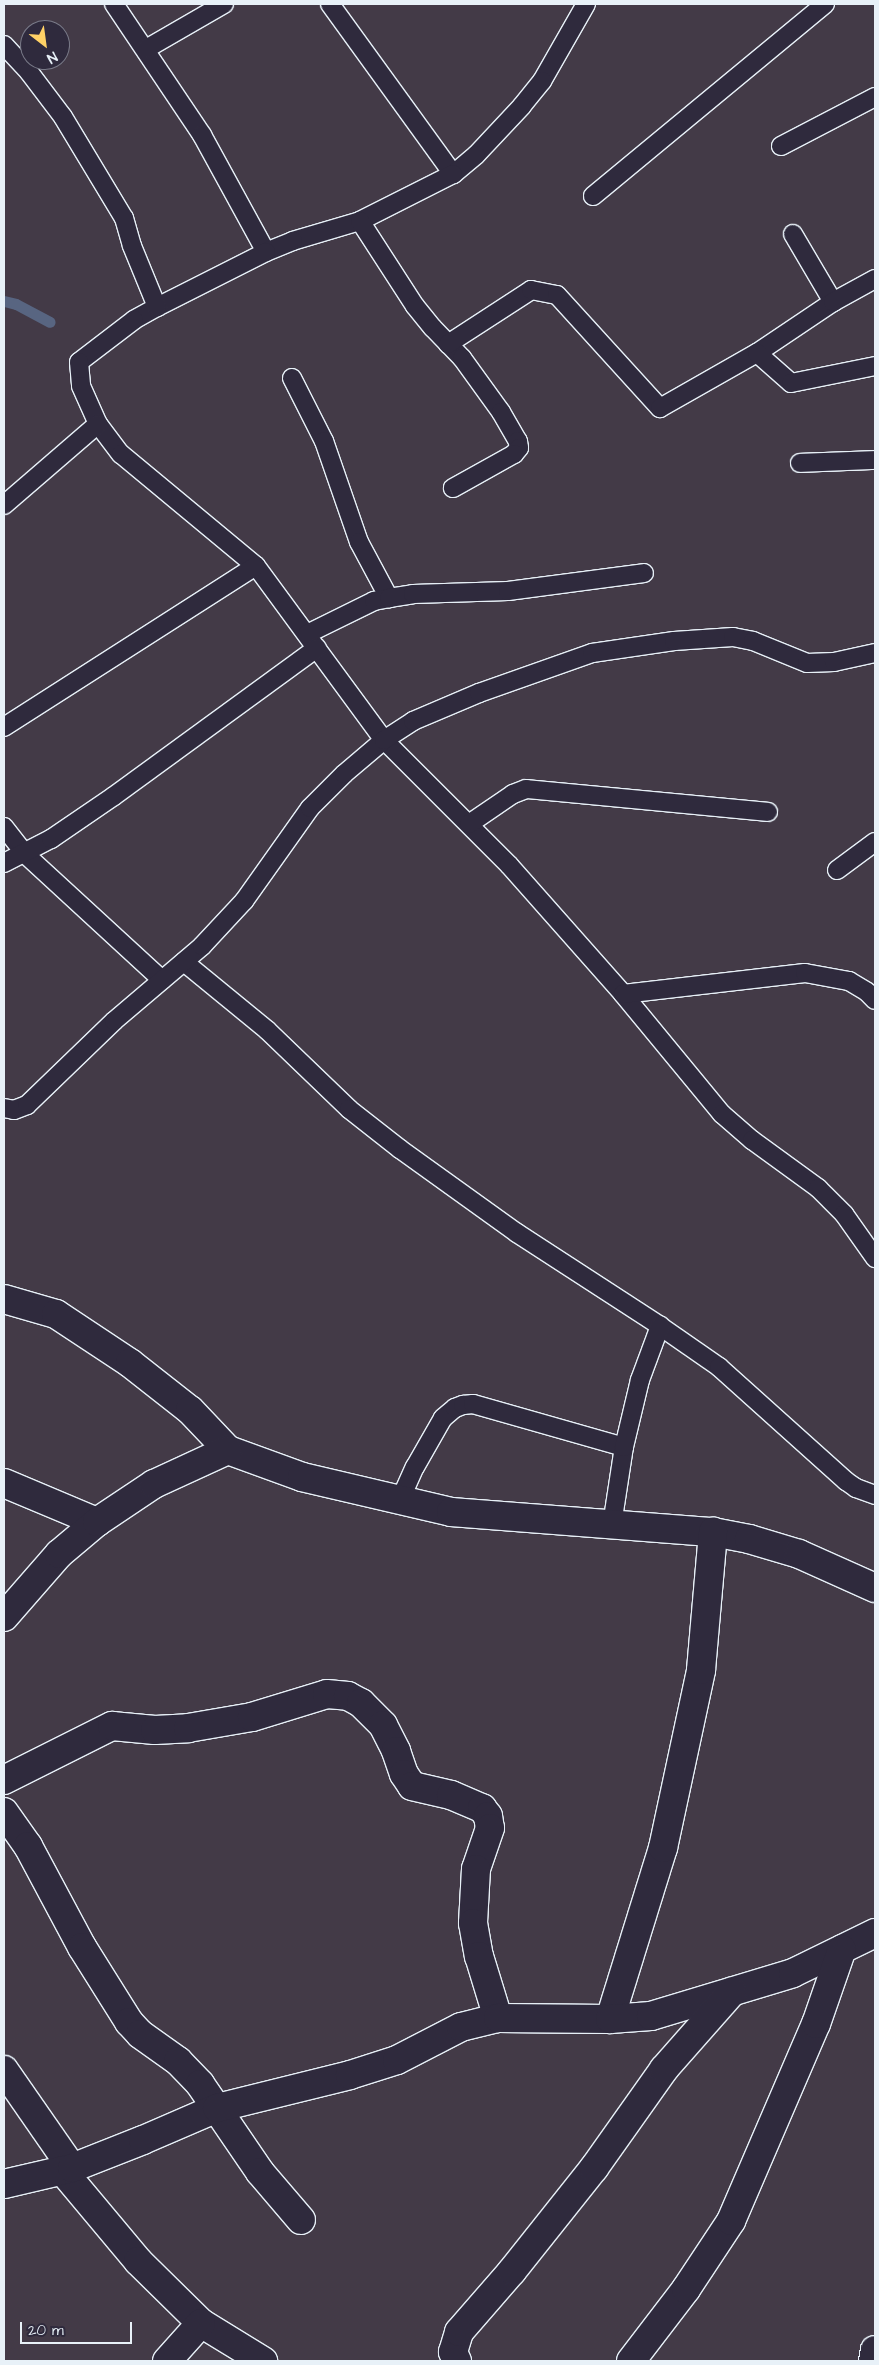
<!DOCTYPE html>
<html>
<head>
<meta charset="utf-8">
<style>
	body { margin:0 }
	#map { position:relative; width:879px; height:2365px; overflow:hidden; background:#433a47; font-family:"Architects Daughter",sans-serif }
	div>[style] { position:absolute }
	.stream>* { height:11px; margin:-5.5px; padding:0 5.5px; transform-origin:5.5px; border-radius:5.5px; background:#586581 }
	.roads { filter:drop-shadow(1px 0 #e8f1f8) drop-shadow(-1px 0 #e8f1f8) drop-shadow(0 1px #e8f1f8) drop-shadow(0 -1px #e8f1f8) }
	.lane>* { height:18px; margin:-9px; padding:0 9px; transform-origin:9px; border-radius:9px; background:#2f2a3d }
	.street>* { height:28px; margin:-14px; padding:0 14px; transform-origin:14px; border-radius:14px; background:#2f2a3d }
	span { translate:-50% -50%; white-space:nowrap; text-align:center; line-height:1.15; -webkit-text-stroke:4.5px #2f2a3d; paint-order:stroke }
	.frame { position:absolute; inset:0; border:5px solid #e8f1f8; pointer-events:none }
	.north { position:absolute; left:20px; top:20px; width:50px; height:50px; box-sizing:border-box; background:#2f2a3d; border:1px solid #797a88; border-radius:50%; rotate:150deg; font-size:14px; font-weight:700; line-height:20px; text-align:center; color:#e8f1f8 }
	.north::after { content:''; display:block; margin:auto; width:18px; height:22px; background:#ffd166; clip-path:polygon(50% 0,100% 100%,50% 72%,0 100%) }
	.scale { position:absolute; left:20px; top:2322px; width:112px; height:22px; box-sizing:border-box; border:2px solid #e8f1f8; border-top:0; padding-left:6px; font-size:15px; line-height:18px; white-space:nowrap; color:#e8f1f8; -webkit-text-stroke:4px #2f2a3d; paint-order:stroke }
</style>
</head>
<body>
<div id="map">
	<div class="stream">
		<i style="left:4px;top:301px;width:12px;rotate:14deg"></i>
		<i style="left:16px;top:304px;width:38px;rotate:28deg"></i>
	</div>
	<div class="roads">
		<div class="lane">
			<i style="left:114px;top:4px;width:158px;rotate:56.1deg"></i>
			<i style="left:202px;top:135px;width:133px;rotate:61.3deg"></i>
			<i style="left:330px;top:4px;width:210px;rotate:54.1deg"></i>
			<i style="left:586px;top:4px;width:89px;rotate:119.7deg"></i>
			<i style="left:542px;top:81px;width:32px;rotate:129deg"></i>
			<i style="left:522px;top:106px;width:67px;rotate:133.2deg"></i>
			<i style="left:476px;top:155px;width:30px;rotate:140deg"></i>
			<i style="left:453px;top:174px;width:104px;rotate:153.2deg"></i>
			<i style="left:360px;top:221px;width:70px;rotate:163.4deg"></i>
			<i style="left:293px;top:241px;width:29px;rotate:158deg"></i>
			<i style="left:266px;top:252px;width:122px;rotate:153.2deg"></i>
			<i style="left:157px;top:307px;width:26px;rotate:151deg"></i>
			<i style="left:134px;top:320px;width:69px;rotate:142.6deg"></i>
			<i style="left:79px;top:362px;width:24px;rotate:85deg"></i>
			<i style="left:81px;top:386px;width:42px;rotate:65.9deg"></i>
			<i style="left:98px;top:424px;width:38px;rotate:53deg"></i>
			<i style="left:121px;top:454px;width:175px;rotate:39.7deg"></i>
			<i style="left:256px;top:566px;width:216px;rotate:53.7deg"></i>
			<i style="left:384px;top:740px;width:177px;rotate:45deg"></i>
			<i style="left:509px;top:865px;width:172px;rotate:48.5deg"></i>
			<i style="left:623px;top:994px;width:156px;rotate:50.5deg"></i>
			<i style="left:722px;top:1114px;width:40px;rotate:41deg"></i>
			<i style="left:752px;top:1140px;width:82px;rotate:36deg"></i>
			<i style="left:818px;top:1188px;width:37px;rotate:45deg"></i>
			<i style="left:844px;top:1214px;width:54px;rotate:54.8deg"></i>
			<i style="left:4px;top:45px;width:37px;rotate:47deg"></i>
			<i style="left:29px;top:72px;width:56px;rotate:52.9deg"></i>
			<i style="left:63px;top:117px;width:118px;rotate:58.9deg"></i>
			<i style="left:124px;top:218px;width:29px;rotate:74deg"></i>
			<i style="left:132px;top:246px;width:66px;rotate:67.7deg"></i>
			<i style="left:146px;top:49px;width:90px;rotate:-30deg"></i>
			<i style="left:781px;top:146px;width:106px;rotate:-27.5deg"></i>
			<i style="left:593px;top:196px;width:301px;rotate:-39.6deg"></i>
			<i style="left:360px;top:221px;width:101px;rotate:57.1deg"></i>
			<i style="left:415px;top:306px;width:28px;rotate:51deg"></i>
			<i style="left:433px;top:328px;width:42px;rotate:46deg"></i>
			<i style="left:462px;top:358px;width:67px;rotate:54.2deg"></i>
			<i style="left:501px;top:412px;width:34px;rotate:60deg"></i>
			<i style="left:518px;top:441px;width:7px;rotate:82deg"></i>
			<i style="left:519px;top:448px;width:8px;rotate:130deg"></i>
			<i style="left:514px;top:454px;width:70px;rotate:150.9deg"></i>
			<i style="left:793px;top:234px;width:79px;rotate:59.5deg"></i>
			<i style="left:448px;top:344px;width:99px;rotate:-33deg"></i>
			<i style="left:531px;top:290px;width:26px;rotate:11deg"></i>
			<i style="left:557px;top:295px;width:153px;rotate:47.7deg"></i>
			<i style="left:660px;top:408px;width:112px;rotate:-29.6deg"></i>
			<i style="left:757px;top:353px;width:92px;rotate:-33.9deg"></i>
			<i style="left:833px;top:302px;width:48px;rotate:-28.7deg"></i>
			<i style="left:757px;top:353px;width:45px;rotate:41.4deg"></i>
			<i style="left:791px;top:383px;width:86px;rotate:-11.4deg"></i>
			<i style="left:292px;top:378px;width:71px;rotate:63.1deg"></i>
			<i style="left:324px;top:441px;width:107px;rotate:70.9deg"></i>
			<i style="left:359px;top:542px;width:64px;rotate:61.8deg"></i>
			<i style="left:800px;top:463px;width:75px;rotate:-2.3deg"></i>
			<i style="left:4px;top:505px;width:124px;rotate:-40.8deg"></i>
			<i style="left:307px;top:634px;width:75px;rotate:-26.2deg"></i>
			<i style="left:374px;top:601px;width:15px;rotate:-11deg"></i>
			<i style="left:389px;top:598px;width:24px;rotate:-9deg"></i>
			<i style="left:413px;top:594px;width:95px;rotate:-1.8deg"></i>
			<i style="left:508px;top:591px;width:137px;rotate:-7.5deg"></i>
			<i style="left:4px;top:727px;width:299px;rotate:-32.6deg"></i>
			<i style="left:469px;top:824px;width:53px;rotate:-34.3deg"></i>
			<i style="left:513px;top:794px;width:14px;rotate:-21deg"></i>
			<i style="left:526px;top:789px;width:243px;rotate:5.4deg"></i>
			<i style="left:4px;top:827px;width:34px;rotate:52deg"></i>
			<i style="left:25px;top:854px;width:186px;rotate:42.6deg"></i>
			<i style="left:4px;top:863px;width:53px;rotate:-27.1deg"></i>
			<i style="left:51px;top:839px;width:76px;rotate:-34.3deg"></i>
			<i style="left:114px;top:796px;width:251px;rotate:-36.1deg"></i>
			<i style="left:837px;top:870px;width:47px;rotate:-36.4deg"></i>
			<i style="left:184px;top:962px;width:107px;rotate:39.3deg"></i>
			<i style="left:267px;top:1030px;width:114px;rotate:43.9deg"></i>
			<i style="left:349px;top:1109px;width:65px;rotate:38.1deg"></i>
			<i style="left:400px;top:1149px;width:144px;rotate:35.7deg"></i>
			<i style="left:517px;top:1233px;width:171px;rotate:33deg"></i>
			<i style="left:660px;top:1326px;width:72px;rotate:34.8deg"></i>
			<i style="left:719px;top:1367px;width:171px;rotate:41.9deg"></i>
			<i style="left:846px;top:1481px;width:12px;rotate:35deg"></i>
			<i style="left:856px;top:1488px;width:20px;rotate:20deg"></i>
			<i style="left:623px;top:994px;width:183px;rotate:-6.6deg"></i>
			<i style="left:805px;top:973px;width:45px;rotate:10.3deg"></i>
			<i style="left:849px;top:981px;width:21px;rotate:31deg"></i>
			<i style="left:867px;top:992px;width:11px;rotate:45deg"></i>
			<i style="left:4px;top:1108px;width:10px;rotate:11deg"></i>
			<i style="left:14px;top:1110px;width:14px;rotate:-21deg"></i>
			<i style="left:27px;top:1105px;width:121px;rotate:-44deg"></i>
			<i style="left:114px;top:1021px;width:116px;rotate:-40.4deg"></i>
			<i style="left:202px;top:946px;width:62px;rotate:-47deg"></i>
			<i style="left:244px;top:901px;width:114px;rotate:-54.6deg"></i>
			<i style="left:310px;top:808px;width:48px;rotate:-45deg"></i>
			<i style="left:344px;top:774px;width:52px;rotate:-40.4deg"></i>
			<i style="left:384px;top:740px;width:35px;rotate:-33deg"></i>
			<i style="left:413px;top:721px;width:72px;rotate:-23deg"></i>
			<i style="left:479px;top:693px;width:120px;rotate:-19.5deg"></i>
			<i style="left:592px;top:653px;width:83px;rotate:-8.3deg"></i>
			<i style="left:674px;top:641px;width:59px;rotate:-3.9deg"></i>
			<i style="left:733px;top:637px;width:20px;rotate:11deg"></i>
			<i style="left:753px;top:641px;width:58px;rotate:22.2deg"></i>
			<i style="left:807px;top:663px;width:27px;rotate:-2deg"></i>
			<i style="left:834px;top:662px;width:42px;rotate:-12.4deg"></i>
			<i style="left:400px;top:1500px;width:36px;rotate:-66deg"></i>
			<i style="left:415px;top:1467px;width:56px;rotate:-60.3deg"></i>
			<i style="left:443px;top:1418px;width:16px;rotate:-40deg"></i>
			<i style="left:455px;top:1408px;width:9px;rotate:-21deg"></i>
			<i style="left:463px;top:1405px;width:10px;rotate:-6deg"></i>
			<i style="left:473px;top:1404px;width:157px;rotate:15.9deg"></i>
			<i style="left:612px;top:1525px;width:79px;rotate:-81.3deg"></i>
			<i style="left:624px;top:1447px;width:69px;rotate:-76.6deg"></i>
			<i style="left:640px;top:1380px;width:58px;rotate:-69.7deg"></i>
		</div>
		<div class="street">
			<i style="left:4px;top:1299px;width:54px;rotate:16.1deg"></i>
			<i style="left:56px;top:1314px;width:89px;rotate:33.5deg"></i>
			<i style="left:130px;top:1363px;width:76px;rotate:38.1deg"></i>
			<i style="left:190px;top:1410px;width:55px;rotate:46.5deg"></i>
			<i style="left:228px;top:1450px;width:79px;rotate:20deg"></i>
			<i style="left:302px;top:1477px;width:153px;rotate:13.2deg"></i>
			<i style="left:451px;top:1512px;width:263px;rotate:4.4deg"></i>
			<i style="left:713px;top:1532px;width:37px;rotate:11deg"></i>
			<i style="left:749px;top:1539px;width:52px;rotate:16.7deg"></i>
			<i style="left:799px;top:1554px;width:83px;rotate:24.1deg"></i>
			<i style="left:4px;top:1483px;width:101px;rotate:22.8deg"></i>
			<i style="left:4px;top:1617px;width:84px;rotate:-48.9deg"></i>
			<i style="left:59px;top:1554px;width:50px;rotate:-40.1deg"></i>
			<i style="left:97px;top:1522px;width:69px;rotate:-33.7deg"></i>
			<i style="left:154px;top:1484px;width:81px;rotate:-24.7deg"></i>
			<i style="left:4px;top:1780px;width:121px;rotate:-26.6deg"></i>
			<i style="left:112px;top:1726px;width:43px;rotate:5.3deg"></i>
			<i style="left:155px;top:1730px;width:33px;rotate:-3deg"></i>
			<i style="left:188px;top:1728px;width:65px;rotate:-9.8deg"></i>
			<i style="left:252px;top:1717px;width:78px;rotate:-17deg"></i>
			<i style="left:327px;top:1694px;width:21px;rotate:5deg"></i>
			<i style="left:348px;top:1696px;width:15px;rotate:28deg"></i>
			<i style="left:361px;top:1703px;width:31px;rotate:45deg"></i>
			<i style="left:383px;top:1725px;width:29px;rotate:63deg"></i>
			<i style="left:396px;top:1751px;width:24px;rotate:71deg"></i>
			<i style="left:404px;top:1774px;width:14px;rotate:56deg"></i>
			<i style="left:412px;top:1786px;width:40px;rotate:13deg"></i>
			<i style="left:451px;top:1795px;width:34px;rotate:23deg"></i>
			<i style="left:482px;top:1808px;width:10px;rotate:53deg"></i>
			<i style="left:488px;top:1816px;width:12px;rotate:81deg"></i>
			<i style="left:490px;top:1828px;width:43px;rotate:108.9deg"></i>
			<i style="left:476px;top:1869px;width:54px;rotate:93.2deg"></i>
			<i style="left:473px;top:1923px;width:34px;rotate:80deg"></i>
			<i style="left:479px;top:1956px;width:65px;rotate:73deg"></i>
			<i style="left:4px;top:1812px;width:42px;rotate:54.8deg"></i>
			<i style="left:28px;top:1846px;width:115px;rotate:61.9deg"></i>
			<i style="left:82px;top:1947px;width:89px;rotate:57.9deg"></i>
			<i style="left:129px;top:2022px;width:16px;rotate:47deg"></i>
			<i style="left:140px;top:2034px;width:47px;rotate:35.4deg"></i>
			<i style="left:178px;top:2061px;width:32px;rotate:46deg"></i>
			<i style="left:200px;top:2084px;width:107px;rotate:55.7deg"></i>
			<i style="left:260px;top:2172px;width:63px;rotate:49.5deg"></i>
			<i style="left:610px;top:2019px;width:179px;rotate:-72.8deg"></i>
			<i style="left:663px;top:1848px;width:182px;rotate:-77.9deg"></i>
			<i style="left:701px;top:1670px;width:139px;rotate:-85deg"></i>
			<i style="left:4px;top:2070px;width:119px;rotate:55.2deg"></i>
			<i style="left:62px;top:2170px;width:119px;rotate:50.1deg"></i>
			<i style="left:138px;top:2261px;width:88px;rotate:44.5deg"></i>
			<i style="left:201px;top:2323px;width:73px;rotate:31.5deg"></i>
			<i style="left:4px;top:2184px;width:70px;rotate:-13.2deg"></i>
			<i style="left:72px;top:2168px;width:76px;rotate:-21.5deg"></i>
			<i style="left:143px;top:2140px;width:81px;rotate:-23.4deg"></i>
			<i style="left:217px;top:2108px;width:137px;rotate:-13.9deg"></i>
			<i style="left:350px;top:2075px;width:49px;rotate:-17.7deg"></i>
			<i style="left:397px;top:2060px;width:72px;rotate:-27.3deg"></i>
			<i style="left:461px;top:2027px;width:38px;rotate:-14deg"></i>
			<i style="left:498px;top:2018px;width:112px;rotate:0.5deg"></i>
			<i style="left:610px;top:2019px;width:41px;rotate:-4.2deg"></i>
			<i style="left:651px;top:2016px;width:148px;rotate:-16.8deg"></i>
			<i style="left:793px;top:1973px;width:91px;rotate:-26deg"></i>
			<i style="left:167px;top:2361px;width:51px;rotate:-48.2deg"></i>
			<i style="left:457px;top:2361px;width:10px;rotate:-114deg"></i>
			<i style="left:453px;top:2352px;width:21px;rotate:-73deg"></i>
			<i style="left:459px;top:2332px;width:81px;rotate:-49deg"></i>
			<i style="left:512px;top:2271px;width:132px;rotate:-51.5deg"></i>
			<i style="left:594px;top:2168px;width:121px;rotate:-54.7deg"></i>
			<i style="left:664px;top:2069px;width:103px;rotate:-48.6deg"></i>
			<i style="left:631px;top:2361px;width:91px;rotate:-52.6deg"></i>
			<i style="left:686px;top:2289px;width:82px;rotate:-56.5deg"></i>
			<i style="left:731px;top:2221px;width:215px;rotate:-66.7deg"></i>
			<i style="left:816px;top:2024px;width:79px;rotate:-70.9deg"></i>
			<i style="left:873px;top:2361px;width:11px;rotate:-80deg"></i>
		</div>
	</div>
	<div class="frame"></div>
	<div class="north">N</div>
	<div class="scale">20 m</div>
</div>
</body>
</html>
